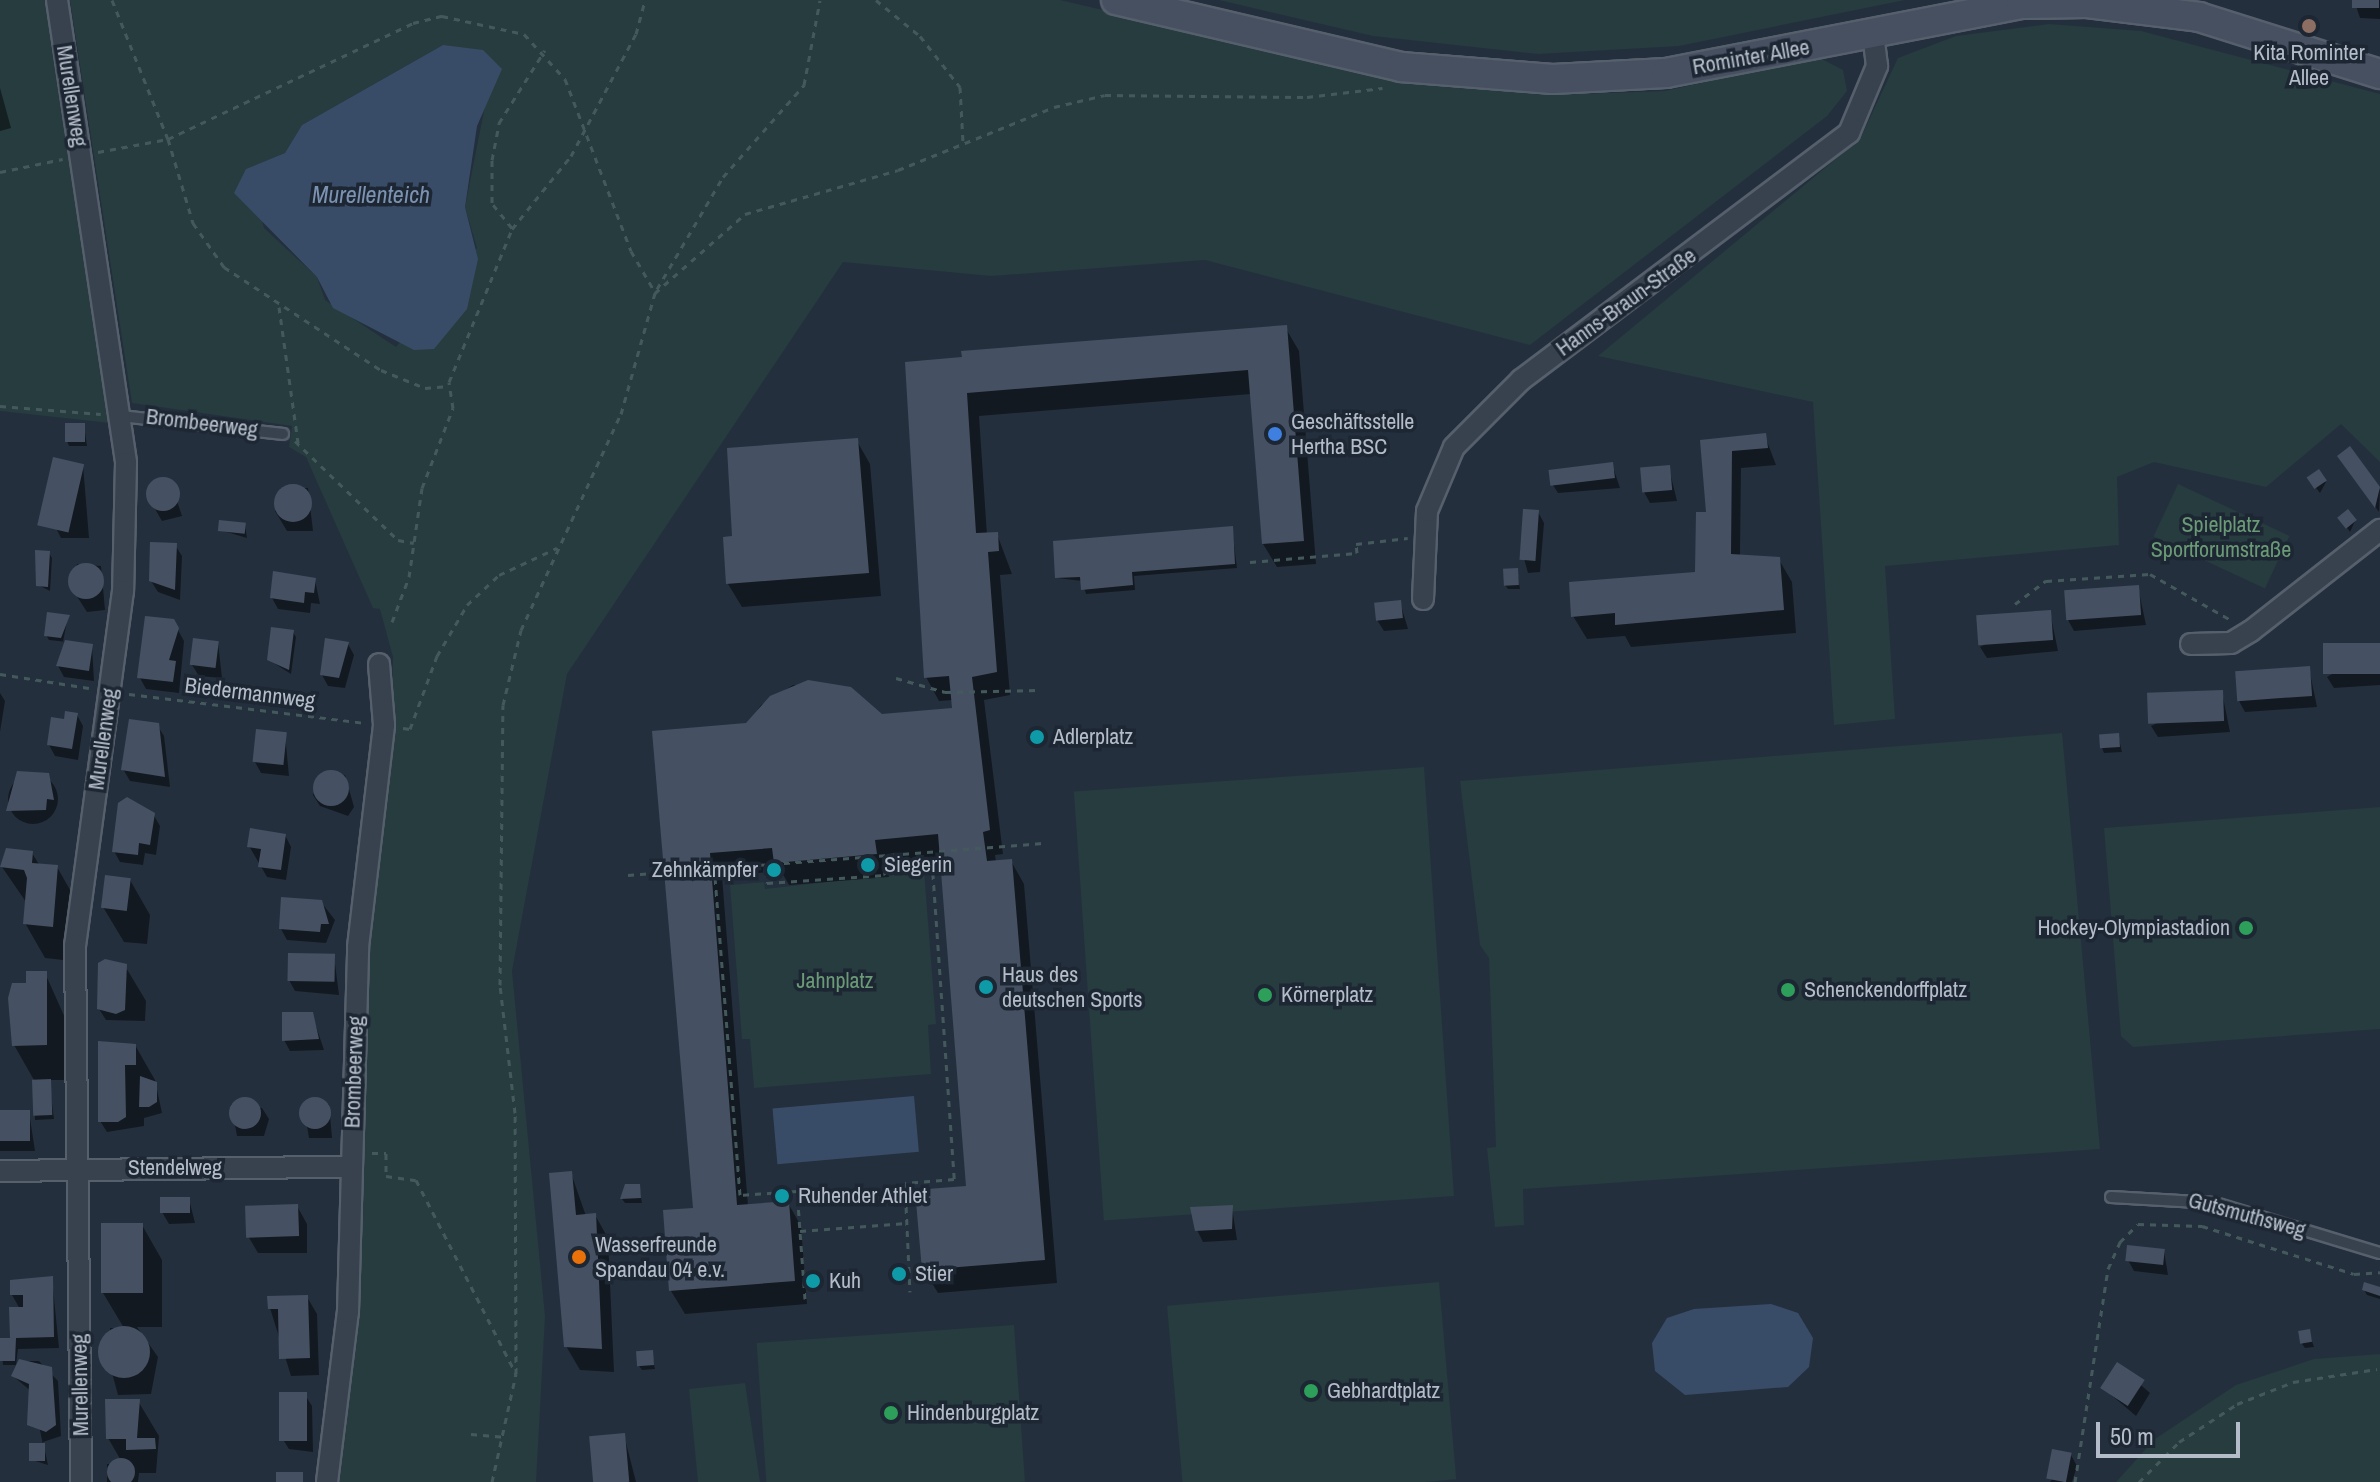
<!DOCTYPE html>
<html>
<head>
<meta charset="utf-8">
<style>
	body { margin:0 }
	#map { position:relative; width:2380px; height:1482px; overflow:hidden; background:#242f3e; font-family:"Archivo Narrow",sans-serif }
	div>[style] { position:absolute }
	.green>* { inset:0; background:#263c3f; transform-origin:0 0 }
	.water>* { inset:0; background:#394c67; transform-origin:0 0 }
	.shadow>* { inset:0; background:#0007 }
	.round { border-radius:50% }
	.building>* { inset:0; background:#455162; transform-origin:0 0 }
	.path>* { height:3px; margin-top:-1.5px; transform-origin:0; background:repeating-linear-gradient(90deg,#44595c 0 6px,transparent 0 12px) }
	.roads { filter:drop-shadow(2px 0 #565f6c) drop-shadow(-2px 0 #565f6c) drop-shadow(0 2px #565f6c) drop-shadow(0 -2px #565f6c) }
	.lane>* { height:10px; margin:-5px; padding:0 5px; transform-origin:5px; border-radius:5px; background:#38414e }
	.street>* { height:20px; margin:-10px; padding:0 10px; transform-origin:10px; border-radius:10px; background:#38414e }
	.secondary>* { height:28px; margin:-14px; padding:0 14px; transform-origin:14px; border-radius:14px; background:#465061 }
	.dots>* { width:22px; height:22px; translate:-50% -50%; box-sizing:border-box; border:4px solid #1d2633; border-radius:50% }
	span { translate:-50% -50%; white-space:nowrap; text-align:center; line-height:1.15; -webkit-text-stroke:7px #1d2633; paint-order:stroke }
	.poi-label { font-size:22px; color:#b4bcc9 }
	.left { translate:0 -50%; text-align:left }
	.right { translate:-100% -50%; text-align:right }
	.street-label { font-size:22px; color:#b4bcc9 }
	.park-label { font-size:22px; color:#6b9a76 }
	.water-label { font-size:24px; color:#7c92b1; font-style:italic }
	.scale { position:absolute; left:2096px; top:1422px; width:144px; height:36px; box-sizing:border-box; border:4px solid #b4bcc9; border-top:0; padding-left:10px; font-size:24px; line-height:28px; white-space:nowrap; color:#b4bcc9; -webkit-text-stroke:6px #1d2633; paint-order:stroke }
</style>
</head>
<body>
<div id="map">
	<div class="green">
		<i style="clip-path:polygon(0 0,45px 0,110px 423px,0 411px)"></i>
		<i style="clip-path:polygon(evenodd,70px 0,1060px 0,1419px 84px,1548px 95px,1665px 91px,1818px 57px,1843px 70px,1847px 91px,1827px 116px,1530px 345px,1205px 260px,991px 276px,843px 262px,567px 674px,512px 971px,545px 1316px,536px 1482px,337px 1482px,370px 909px,389px 774px,393px 657px,380px 609px,373px 608px,306px 457px,289px 447px,292px 426px,132px 403px,70px 0,443px 45px,485px 106px,465px 207px,477px 248px,396px 347px,325px 300px,317px 277px,264px 228px,247px 169px,285px 153px,302px 125px,443px 45px)"></i>
		<i style="clip-path:polygon(1219px 0,1905px 0,1679px 46px,1538px 54px,1373px 36px)"></i>
		<i style="clip-path:polygon(2049px 24px,2141px 31px,2380px 94px,2380px 462px,2341px 424px,2266px 487px,2154px 462px,2117px 477px,2119px 545px,1885px 566px,1895px 719px,1834px 725px,1813px 402px,1598px 356px,1860px 139px,1898px 58px,1956px 36px)"></i>
		<i style="left:2178px;top:484px;width:123px;height:58px;rotate:25deg"></i>
		<i style="clip-path:polygon(2062px 733px,2100px 1149px,1523px 1189px,1524px 1225px,1495px 1227px,1487px 1148px,1496px 1147px,1489px 958px,1480px 945px,1460px 781px)"></i>
		<i style="left:1424px;top:767px;width:430px;height:351px;rotate:86deg"></i>
		<i style="clip-path:polygon(2380px 807px,2380px 1029px,2133px 1047px,2121px 1036px,2104px 828px)"></i>
		<i style="clip-path:polygon(924px 871px,936px 1024px,928px 1025px,931px 1074px,754px 1088px,750px 1039px,742px 1039px,730px 885px,764px 882px,765px 889px)"></i>
		<i style="left:1439px;top:1282px;width:198px;height:273px;rotate:85deg"></i>
		<i style="left:1014px;top:1325px;width:157px;height:258px;rotate:86deg"></i>
		<i style="clip-path:polygon(2380px 1354px,2380px 1482px,2116px 1482px,2155px 1439px,2236px 1385px,2314px 1359px)"></i>
		<i style="clip-path:polygon(745px 1383px,760px 1482px,698px 1482px,689px 1389px)"></i>
	</div>
	<div class="water">
		<i style="clip-path:polygon(443px 45px,483px 50px,502px 69px,477px 126px,465px 207px,478px 259px,467px 309px,434px 349px,414px 350px,333px 308px,317px 277px,234px 193px,246px 169px,285px 153px,302px 125px)"></i>
		<i style="left:914px;top:1096px;width:56px;height:142px;rotate:85deg"></i>
		<i style="clip-path:polygon(1771px 1304px,1798px 1313px,1813px 1338px,1809px 1367px,1788px 1387px,1685px 1395px,1655px 1371px,1652px 1343px,1667px 1318px,1694px 1309px)"></i>
	</div>
	<div class="shadow">
		<i style="clip-path:polygon(2354px 0,2380px 0,2380px 19px,2360px 18px)"></i>
		<i style="clip-path:polygon(0 88px,11px 128px,0 131px)"></i>
		<i style="clip-path:polygon(1285px 327px,1299px 351px,1316px 564px,1277px 567px,1263px 544px,1251px 394px,979px 416px,987px 535px,997px 534px,1012px 574px,1000px 575px,1010px 695px,984px 700px,1003px 854px,995px 855px,996px 862px,1011px 861px,1024px 884px,1057px 1283px,938px 1293px,924px 1270px,968px 1188px,941px 858px,887px 863px,889px 877px,789px 885px,781px 871px,722px 876px,748px 1206px,788px 1203px,801px 1226px,807px 1304px,685px 1314px,671px 1291px,695px 1210px,654px 733px,747px 725px,761px 705px,793px 685px,850px 689px,882px 716px,954px 710px,953px 700px,939px 701px,926px 677px,907px 364px)"></i>
		<i style="clip-path:polygon(84px 425px,87px 446px,69px 446px,67px 441px)"></i>
		<i style="clip-path:polygon(1765px 436px,1776px 465px,1741px 468px,1740px 556px,1778px 558px,1792px 582px,1796px 633px,1631px 647px,1625px 636px,1587px 639px,1573px 616px,1697px 574px,1708px 513px,1702px 441px)"></i>
		<i style="clip-path:polygon(857px 441px,870px 464px,881px 596px,742px 607px,728px 584px,735px 538px)"></i>
		<i style="clip-path:polygon(2350px 449px,2380px 490px,2379px 512px,2343px 461px)"></i>
		<i style="clip-path:polygon(1612px 464px,1620px 488px,1558px 493px,1551px 482px)"></i>
		<i style="clip-path:polygon(83px 465px,89px 538px,61px 538px,55px 526px)"></i>
		<i style="clip-path:polygon(1669px 468px,1677px 501px,1650px 503px,1644px 492px)"></i>
		<i style="clip-path:polygon(170px 480px,182px 516px,162px 521px,148px 497px,150px 483px)"></i>
		<i style="clip-path:polygon(2326px 482px,2320px 493px,2312px 483px)"></i>
		<i style="clip-path:polygon(281px 488px,308px 488px,313px 531px,287px 531px,275px 511px)"></i>
		<i style="clip-path:polygon(1538px 512px,1544px 523px,1540px 572px,1528px 573px,1521px 548px)"></i>
		<i style="clip-path:polygon(2355px 521px,2350px 532px,2343px 522px)"></i>
		<i style="clip-path:polygon(245px 525px,247px 538px,220px 530px)"></i>
		<i style="clip-path:polygon(1232px 528px,1237px 568px,1134px 576px,1135px 590px,1086px 594px,1082px 581px,1057px 578px)"></i>
		<i style="clip-path:polygon(175px 545px,182px 556px,180px 600px,158px 592px,151px 581px)"></i>
		<i style="clip-path:polygon(49px 553px,52px 558px,50px 591px,38px 585px)"></i>
		<i style="clip-path:polygon(77px 564px,101px 566px,105px 610px,87px 612px,78px 598px,71px 586px)"></i>
		<i style="clip-path:polygon(1517px 570px,1520px 589px,1508px 589px,1505px 585px)"></i>
		<i style="clip-path:polygon(315px 580px,320px 604px,311px 603px,310px 613px,278px 609px,272px 598px)"></i>
		<i style="clip-path:polygon(2138px 587px,2146px 625px,2074px 631px,2068px 620px)"></i>
		<i style="clip-path:polygon(1400px 602px,1408px 629px,1384px 631px,1377px 620px)"></i>
		<i style="clip-path:polygon(2050px 612px,2058px 651px,1987px 658px,1980px 647px)"></i>
		<i style="clip-path:polygon(68px 616px,63px 642px,92px 646px,94px 681px,64px 677px,58px 666px,67px 642px,49px 640px,46px 635px)"></i>
		<i style="clip-path:polygon(173px 621px,184px 641px,179px 693px,146px 689px,140px 678px)"></i>
		<i style="clip-path:polygon(293px 632px,296px 637px,291px 674px,269px 660px)"></i>
		<i style="clip-path:polygon(218px 642px,222px 678px,199px 676px,192px 665px)"></i>
		<i style="clip-path:polygon(348px 644px,354px 655px,345px 688px,328px 686px,322px 675px)"></i>
		<i style="clip-path:polygon(2380px 645px,2380px 685px,2334px 688px,2327px 677px)"></i>
		<i style="clip-path:polygon(2309px 668px,2317px 707px,2245px 712px,2239px 701px)"></i>
		<i style="clip-path:polygon(2222px 692px,2230px 732px,2158px 737px,2151px 726px)"></i>
		<i style="clip-path:polygon(0 693px,5px 701px,0 732px)"></i>
		<i style="clip-path:polygon(77px 715px,83px 726px,78px 760px,55px 756px,49px 745px)"></i>
		<i style="clip-path:polygon(157px 725px,164px 736px,170px 787px,130px 781px,123px 769px)"></i>
		<i style="clip-path:polygon(285px 734px,289px 776px,261px 773px,255px 762px)"></i>
		<i style="clip-path:polygon(2118px 735px,2122px 752px,2104px 753px,2102px 748px)"></i>
		<i style="clip-path:polygon(322px 772px,345px 775px,354px 807px,348px 816px,320px 806px,313px 795px)"></i>
		<i class="round" style="left:8px;top:774px;width:50px;height:50px"></i>
		<i style="clip-path:polygon(153px 814px,160px 826px,156px 855px,145px 853px,143px 865px,120px 862px,114px 851px)"></i>
		<i style="clip-path:polygon(285px 835px,291px 847px,286px 880px,267px 877px,249px 846px)"></i>
		<i style="clip-path:polygon(32px 853px,40px 866px,57px 867px,77px 902px,72px 961px,45px 958px,25px 923px,26px 902px,2px 867px)"></i>
		<i style="clip-path:polygon(130px 880px,150px 915px,147px 944px,124px 942px,103px 907px)"></i>
		<i style="clip-path:polygon(321px 902px,335px 920px,326px 943px,287px 940px,281px 929px)"></i>
		<i style="clip-path:polygon(334px 956px,339px 995px,295px 991px,289px 980px)"></i>
		<i style="clip-path:polygon(125px 966px,146px 1001px,145px 1021px,106px 1020px,99px 1009px)"></i>
		<i style="clip-path:polygon(45px 973px,66px 1020px,66px 1080px,49px 1080px,54px 1119px,35px 1120px,34px 1080px,14px 1045px,28px 985px)"></i>
		<i style="clip-path:polygon(312px 1014px,324px 1050px,290px 1051px,284px 1040px)"></i>
		<i style="clip-path:polygon(100px 1044px,135px 1045px,155px 1080px,162px 1113px,144px 1118px,144px 1126px,107px 1132px,100px 1121px)"></i>
		<i style="clip-path:polygon(303px 1102px,329px 1104px,332px 1138px,309px 1138px)"></i>
		<i style="clip-path:polygon(231px 1104px,262px 1108px,269px 1119px,264px 1136px,237px 1136px)"></i>
		<i style="clip-path:polygon(0 1112px,29px 1112px,35px 1151px,0 1151px)"></i>
		<i style="clip-path:polygon(571px 1173px,586px 1216px,595px 1215px,608px 1238px,614px 1372px,580px 1370px,566px 1346px)"></i>
		<i style="clip-path:polygon(639px 1186px,642px 1203px,625px 1203px,622px 1199px)"></i>
		<i style="clip-path:polygon(189px 1199px,195px 1223px,169px 1224px,162px 1212px)"></i>
		<i style="clip-path:polygon(297px 1206px,307px 1224px,307px 1253px,258px 1253px,248px 1236px)"></i>
		<i style="clip-path:polygon(1232px 1207px,1237px 1240px,1203px 1242px,1197px 1230px)"></i>
		<i style="clip-path:polygon(142px 1225px,162px 1260px,162px 1327px,137px 1327px,158px 1357px,151px 1394px,118px 1395px,103px 1340px,111px 1340px,110px 1328px,124px 1328px,103px 1293px)"></i>
		<i style="clip-path:polygon(2164px 1251px,2168px 1275px,2134px 1271px,2128px 1260px)"></i>
		<i style="clip-path:polygon(52px 1278px,59px 1348px,18px 1349px,16px 1365px,3px 1365px,0 1340px,13px 1340px,20px 1309px,12px 1295px)"></i>
		<i style="clip-path:polygon(2364px 1290px,2380px 1290px,2380px 1299px,2367px 1295px)"></i>
		<i style="clip-path:polygon(307px 1297px,317px 1314px,319px 1375px,291px 1376px,270px 1308px)"></i>
		<i style="clip-path:polygon(2309px 1332px,2314px 1347px,2305px 1348px,2302px 1344px)"></i>
		<i style="clip-path:polygon(651px 1352px,655px 1369px,642px 1370px,639px 1366px)"></i>
		<i style="clip-path:polygon(20px 1361px,39px 1361px,58px 1381px,61px 1436px,43px 1442px,48px 1465px,32px 1460px,43px 1445px,32px 1392px,13px 1376px)"></i>
		<i style="clip-path:polygon(2118px 1365px,2150px 1393px,2136px 1416px,2103px 1388px)"></i>
		<i style="clip-path:polygon(305px 1395px,312px 1406px,313px 1452px,289px 1449px,282px 1438px)"></i>
		<i style="clip-path:polygon(138px 1401px,159px 1436px,156px 1473px,139px 1473px,138px 1482px,107px 1482px,107px 1464px,123px 1464px,108px 1438px)"></i>
		<i style="clip-path:polygon(624px 1435px,636px 1482px,595px 1482px)"></i>
		<i style="clip-path:polygon(2071px 1455px,2077px 1466px,2072px 1482px,2050px 1482px)"></i>
	</div>
	<div class="building">
		<i style="left:2352px;top:0;width:27px;height:8px"></i>
		<i style="clip-path:polygon(1287px 325px,1304px 541px,1262px 544px,1248px 370px,967px 393px,976px 533px,998px 532px,999px 551px,988px 552px,997px 672px,972px 677px,990px 830px,983px 832px,987px 861px,1012px 859px,1045px 1260px,922px 1270px,915px 1190px,966px 1186px,938px 834px,875px 840px,877px 854px,774px 863px,772px 848px,710px 853px,737px 1205px,789px 1201px,795px 1281px,669px 1291px,663px 1210px,693px 1208px,652px 731px,746px 723px,770px 696px,808px 680px,851px 687px,882px 714px,952px 708px,949px 676px,924px 678px,905px 362px,962px 357px,961px 351px)"></i>
		<i style="left:65px;top:423px;width:20px;height:19px"></i>
		<i style="clip-path:polygon(1766px 433px,1768px 448px,1732px 451px,1731px 554px,1780px 557px,1784px 610px,1615px 625px,1615px 613px,1571px 617px,1569px 582px,1695px 572px,1696px 512px,1706px 512px,1700px 440px)"></i>
		<i style="clip-path:polygon(858px 438px,869px 573px,726px 584px,723px 537px,732px 536px,727px 448px)"></i>
		<i style="clip-path:polygon(2350px 446px,2380px 487px,2375px 508px,2337px 456px)"></i>
		<i style="left:53px;top:457px;width:32px;height:70px;rotate:13deg"></i>
		<i style="left:1613px;top:462px;width:16px;height:65px;rotate:83deg"></i>
		<i style="left:1670px;top:465px;width:25px;height:30px;rotate:85deg"></i>
		<i style="left:2319px;top:469px;width:14px;height:15px;rotate:56deg"></i>
		<i class="round" style="left:146px;top:477px;width:34px;height:34px"></i>
		<i class="round" style="left:274px;top:484px;width:38px;height:38px"></i>
		<i style="left:2348px;top:509px;width:14px;height:14px;rotate:51deg"></i>
		<i style="left:1539px;top:510px;width:51px;height:16px;rotate:94deg"></i>
		<i style="left:219px;top:520px;width:27px;height:11px;rotate:6deg"></i>
		<i style="clip-path:polygon(1233px 526px,1235px 564px,1132px 572px,1133px 585px,1081px 590px,1080px 577px,1055px 578px,1053px 541px)"></i>
		<i style="clip-path:polygon(150px 542px,177px 543px,175px 590px,149px 581px)"></i>
		<i style="clip-path:polygon(35px 550px,50px 551px,48px 587px,36px 586px)"></i>
		<i class="round" style="left:68px;top:563px;width:36px;height:36px"></i>
		<i style="left:1518px;top:568px;width:17px;height:15px;rotate:87deg"></i>
		<i style="clip-path:polygon(273px 571px,316px 578px,314px 593px,305px 592px,304px 603px,270px 598px)"></i>
		<i style="left:2139px;top:585px;width:30px;height:75px;rotate:86deg"></i>
		<i style="left:1401px;top:600px;width:18px;height:27px;rotate:84deg"></i>
		<i style="left:2051px;top:610px;width:30px;height:75px;rotate:86deg"></i>
		<i style="clip-path:polygon(47px 612px,70px 615px,61px 638px,44px 636px)"></i>
		<i style="clip-path:polygon(145px 616px,174px 619px,179px 628px,169px 660px,176px 661px,173px 682px,137px 678px)"></i>
		<i style="clip-path:polygon(271px 627px,294px 630px,289px 670px,267px 660px)"></i>
		<i style="left:193px;top:638px;width:26px;height:27px;rotate:7deg"></i>
		<i style="clip-path:polygon(325px 638px,349px 642px,339px 678px,320px 675px)"></i>
		<i style="clip-path:polygon(65px 640px,93px 644px,89px 671px,56px 666px)"></i>
		<i style="left:2380px;top:643px;width:31px;height:57px;rotate:90deg"></i>
		<i style="left:2310px;top:666px;width:30px;height:75px;rotate:86deg"></i>
		<i style="left:2223px;top:690px;width:31px;height:76px;rotate:88deg"></i>
		<i style="clip-path:polygon(65px 711px,78px 713px,72px 749px,47px 745px,51px 717px,64px 719px)"></i>
		<i style="clip-path:polygon(129px 719px,159px 723px,165px 777px,121px 770px)"></i>
		<i style="left:256px;top:729px;width:31px;height:33px;rotate:6deg"></i>
		<i style="left:2119px;top:733px;width:14px;height:20px;rotate:86deg"></i>
		<i class="round" style="left:313px;top:770px;width:36px;height:36px"></i>
		<i style="clip-path:polygon(17px 771px,49px 773px,54px 800px,47px 799px,46px 810px,6px 811px)"></i>
		<i style="clip-path:polygon(127px 797px,155px 813px,150px 845px,139px 843px,138px 855px,112px 852px,118px 803px)"></i>
		<i style="clip-path:polygon(250px 828px,286px 834px,281px 870px,258px 867px,261px 849px,247px 847px)"></i>
		<i style="clip-path:polygon(6px 848px,33px 851px,32px 863px,58px 865px,53px 927px,23px 924px,27px 878px,24px 870px,0 867px)"></i>
		<i style="left:105px;top:875px;width:26px;height:33px;rotate:7deg"></i>
		<i style="clip-path:polygon(281px 897px,322px 900px,329px 924px,321px 924px,320px 932px,279px 929px)"></i>
		<i style="left:288px;top:953px;width:47px;height:28px;rotate:1deg"></i>
		<i style="clip-path:polygon(105px 959px,127px 964px,125px 1010px,116px 1014px,97px 1009px,98px 963px)"></i>
		<i style="clip-path:polygon(26px 971px,47px 971px,47px 1045px,12px 1046px,8px 998px,12px 983px,26px 983px)"></i>
		<i style="clip-path:polygon(282px 1012px,313px 1012px,319px 1039px,282px 1041px)"></i>
		<i style="clip-path:polygon(98px 1041px,136px 1044px,136px 1065px,125px 1065px,126px 1117px,118px 1122px,98px 1122px)"></i>
		<i style="clip-path:polygon(140px 1076px,157px 1082px,157px 1102px,149px 1107px,139px 1107px)"></i>
		<i style="left:51px;top:1079px;width:36px;height:19px;rotate:88deg"></i>
		<i class="round" style="left:229px;top:1097px;width:32px;height:32px"></i>
		<i class="round" style="left:299px;top:1097px;width:32px;height:32px"></i>
		<i style="left:0;top:1110px;width:30px;height:31px"></i>
		<i style="clip-path:polygon(572px 1171px,576px 1215px,596px 1213px,602px 1349px,564px 1347px,549px 1173px)"></i>
		<i style="clip-path:polygon(625px 1184px,640px 1184px,641px 1198px,620px 1199px)"></i>
		<i style="left:160px;top:1197px;width:30px;height:16px"></i>
		<i style="left:298px;top:1204px;width:32px;height:53px;rotate:88deg"></i>
		<i style="clip-path:polygon(1233px 1205px,1232px 1229px,1195px 1231px,1190px 1207px)"></i>
		<i style="left:143px;top:1223px;width:70px;height:42px;rotate:90deg"></i>
		<i style="left:2127px;top:1245px;width:38px;height:16px;rotate:6deg"></i>
		<i style="clip-path:polygon(53px 1276px,54px 1337px,16px 1338px,15px 1361px,0 1361px,0 1338px,10px 1338px,9px 1307px,23px 1307px,23px 1295px,10px 1295px,10px 1280px)"></i>
		<i style="clip-path:polygon(2364px 1282px,2380px 1287px,2380px 1296px,2362px 1290px)"></i>
		<i style="clip-path:polygon(308px 1295px,310px 1358px,279px 1359px,278px 1309px,268px 1309px,267px 1296px)"></i>
		<i class="round" style="left:98px;top:1326px;width:52px;height:52px"></i>
		<i style="left:2310px;top:1329px;width:13px;height:12px;rotate:81deg"></i>
		<i style="left:653px;top:1350px;width:15px;height:17px;rotate:86deg"></i>
		<i style="clip-path:polygon(19px 1359px,52px 1367px,56px 1425px,46px 1432px,27px 1425px,29px 1384px,11px 1376px)"></i>
		<i style="left:2117px;top:1362px;width:33px;height:31px;rotate:33deg"></i>
		<i style="left:307px;top:1392px;width:49px;height:28px;rotate:90deg"></i>
		<i style="clip-path:polygon(105px 1399px,140px 1399px,137px 1438px,155px 1438px,156px 1449px,126px 1450px,126px 1439px,106px 1439px)"></i>
		<i style="left:625px;top:1433px;width:49px;height:36px;rotate:85deg"></i>
		<i style="left:29px;top:1443px;width:16px;height:18px"></i>
		<i style="left:2052px;top:1449px;width:20px;height:30px;rotate:11deg"></i>
		<i class="round" style="left:107px;top:1458px;width:28px;height:28px"></i>
		<i style="left:276px;top:1472px;width:27px;height:10px"></i>
	</div>
	<div class="path">
		<i style="left:112px;top:0;width:150px;rotate:68.1deg"></i>
		<i style="left:168px;top:139px;width:271px;rotate:-25.3deg"></i>
		<i style="left:413px;top:23px;width:30px;rotate:-14deg"></i>
		<i style="left:442px;top:16px;width:84px;rotate:12.4deg"></i>
		<i style="left:524px;top:34px;width:61px;rotate:47.7deg"></i>
		<i style="left:565px;top:79px;width:184px;rotate:69deg"></i>
		<i style="left:631px;top:251px;width:48px;rotate:59.7deg"></i>
		<i style="left:876px;top:0;width:57px;rotate:39.3deg"></i>
		<i style="left:920px;top:36px;width:65px;rotate:51.9deg"></i>
		<i style="left:960px;top:87px;width:55px;rotate:86.9deg"></i>
		<i style="left:98px;top:152px;width:71px;rotate:-10.5deg"></i>
		<i style="left:168px;top:139px;width:88px;rotate:73.4deg"></i>
		<i style="left:193px;top:223px;width:54px;rotate:54.8deg"></i>
		<i style="left:224px;top:267px;width:188px;rotate:33.3deg"></i>
		<i style="left:381px;top:370px;width:48px;rotate:22.2deg"></i>
		<i style="left:425px;top:388px;width:24px;rotate:-5deg"></i>
		<i style="left:0;top:172px;width:64px;rotate:-11.7deg"></i>
		<i style="left:512px;top:228px;width:32px;rotate:-129deg"></i>
		<i style="left:492px;top:203px;width:43px;rotate:-90deg"></i>
		<i style="left:492px;top:160px;width:38px;rotate:-79deg"></i>
		<i style="left:499px;top:123px;width:86px;rotate:-57.8deg"></i>
		<i style="left:657px;top:289px;width:130px;rotate:-59.5deg"></i>
		<i style="left:723px;top:177px;width:123px;rotate:-48.6deg"></i>
		<i style="left:804px;top:85px;width:86px;rotate:-79.3deg"></i>
		<i style="left:279px;top:307px;width:137px;rotate:82deg"></i>
		<i style="left:0;top:406px;width:101px;rotate:4.5deg"></i>
		<i style="left:295px;top:441px;width:143px;rotate:43.9deg"></i>
		<i style="left:398px;top:540px;width:16px;rotate:11deg"></i>
		<i style="left:1250px;top:562px;width:107px;rotate:-4.8deg"></i>
		<i style="left:1357px;top:553px;width:9px;rotate:-96deg"></i>
		<i style="left:1356px;top:544px;width:52px;rotate:-6.6deg"></i>
		<i style="left:2015px;top:604px;width:39px;rotate:-37deg"></i>
		<i style="left:2046px;top:581px;width:104px;rotate:-3.9deg"></i>
		<i style="left:2150px;top:574px;width:93px;rotate:29.6deg"></i>
		<i style="left:392px;top:622px;width:48px;rotate:-69.3deg"></i>
		<i style="left:409px;top:577px;width:90px;rotate:-81.7deg"></i>
		<i style="left:422px;top:488px;width:86px;rotate:-68.8deg"></i>
		<i style="left:453px;top:408px;width:26px;rotate:-99deg"></i>
		<i style="left:449px;top:382px;width:165px;rotate:-67.6deg"></i>
		<i style="left:512px;top:229px;width:94px;rotate:-51.1deg"></i>
		<i style="left:571px;top:156px;width:138px;rotate:-62deg"></i>
		<i style="left:636px;top:34px;width:35px;rotate:-75deg"></i>
		<i style="left:0;top:674px;width:90px;rotate:8.9deg"></i>
		<i style="left:896px;top:678px;width:51px;rotate:15.9deg"></i>
		<i style="left:945px;top:692px;width:93px;rotate:-1.2deg"></i>
		<i style="left:129px;top:694px;width:237px;rotate:7deg"></i>
		<i style="left:403px;top:728px;width:7px;rotate:8deg"></i>
		<i style="left:410px;top:729px;width:78px;rotate:-69.7deg"></i>
		<i style="left:437px;top:656px;width:59px;rotate:-59.5deg"></i>
		<i style="left:467px;top:605px;width:44px;rotate:-43.2deg"></i>
		<i style="left:499px;top:575px;width:64px;rotate:-25deg"></i>
		<i style="left:628px;top:875px;width:419px;rotate:-4.4deg"></i>
		<i style="left:372px;top:1153px;width:14px"></i>
		<i style="left:386px;top:1153px;width:23px;rotate:90deg"></i>
		<i style="left:386px;top:1176px;width:30px;rotate:8deg"></i>
		<i style="left:416px;top:1180px;width:218px;rotate:62.7deg"></i>
		<i style="left:800px;top:1231px;width:107px;rotate:-4.3deg"></i>
		<i style="left:805px;top:1299px;width:108px;rotate:-94.2deg"></i>
		<i style="left:797px;top:1191px;width:57px;rotate:176deg"></i>
		<i style="left:740px;top:1195px;width:321px;rotate:-94.5deg"></i>
		<i style="left:715px;top:875px;width:51px;rotate:-5.6deg"></i>
		<i style="left:766px;top:870px;width:13px;rotate:86deg"></i>
		<i style="left:767px;top:883px;width:118px;rotate:-3.9deg"></i>
		<i style="left:885px;top:875px;width:10px;rotate:-96deg"></i>
		<i style="left:884px;top:865px;width:48px;rotate:-4.8deg"></i>
		<i style="left:932px;top:861px;width:319px;rotate:86deg"></i>
		<i style="left:954px;top:1179px;width:49px;rotate:175.3deg"></i>
		<i style="left:905px;top:1183px;width:109px;rotate:87.4deg"></i>
		<i style="left:471px;top:1434px;width:32px;rotate:5deg"></i>
		<i style="left:492px;top:1482px;width:111px;rotate:-77.5deg"></i>
		<i style="left:516px;top:1374px;width:261px;rotate:-90.2deg"></i>
		<i style="left:515px;top:1113px;width:129px;rotate:-96.7deg"></i>
		<i style="left:500px;top:985px;width:280px;rotate:-89.4deg"></i>
		<i style="left:503px;top:705px;width:77px;rotate:-76.5deg"></i>
		<i style="left:521px;top:630px;width:238px;rotate:-65.2deg"></i>
		<i style="left:621px;top:414px;width:126px;rotate:-74.3deg"></i>
		<i style="left:655px;top:293px;width:120px;rotate:-41.3deg"></i>
		<i style="left:745px;top:214px;width:159px;rotate:-16deg"></i>
		<i style="left:898px;top:170px;width:168px;rotate:-22deg"></i>
		<i style="left:1054px;top:107px;width:52px;rotate:-13.2deg"></i>
		<i style="left:1105px;top:95px;width:202px;rotate:0.6deg"></i>
		<i style="left:1307px;top:97px;width:76px;rotate:-6.8deg"></i>
		<i style="left:2075px;top:1482px;width:216px;rotate:-81.2deg"></i>
		<i style="left:2108px;top:1269px;width:30px;rotate:-66deg"></i>
		<i style="left:2120px;top:1242px;width:25px;rotate:-45deg"></i>
		<i style="left:2138px;top:1224px;width:64px;rotate:1.8deg"></i>
		<i style="left:2202px;top:1226px;width:159px;rotate:17.5deg"></i>
		<i style="left:2354px;top:1274px;width:26px;rotate:-4deg"></i>
		<i style="left:2139px;top:1482px;width:57px;rotate:-45deg"></i>
		<i style="left:2179px;top:1442px;width:69px;rotate:-33.2deg"></i>
		<i style="left:2237px;top:1404px;width:60px;rotate:-21.4deg"></i>
		<i style="left:2293px;top:1382px;width:85px;rotate:-8.8deg"></i>
	</div>
	<div class="roads">
		<div class="lane">
			<i style="left:121px;top:416px;width:163px;rotate:6.3deg"></i>
			<i style="left:2111px;top:1197px;width:104px;rotate:3.3deg"></i>
			<i style="left:2215px;top:1203px;width:172px;rotate:16.9deg"></i>
		</div>
		<div class="street">
			<i style="left:57px;top:0;width:468px;rotate:81.5deg"></i>
			<i style="left:126px;top:463px;width:128px;rotate:91.3deg"></i>
			<i style="left:123px;top:591px;width:357px;rotate:97.7deg"></i>
			<i style="left:75px;top:945px;width:537px;rotate:89.36deg"></i>
			<i style="left:1423px;top:599px;width:88px;rotate:-87.4deg"></i>
			<i style="left:1427px;top:511px;width:69px;rotate:-67.1deg"></i>
			<i style="left:1454px;top:447px;width:95px;rotate:-45deg"></i>
			<i style="left:1521px;top:380px;width:411px;rotate:-37deg"></i>
			<i style="left:1849px;top:133px;width:73px;rotate:-67.3deg"></i>
			<i style="left:1877px;top:66px;width:31px;rotate:-97deg"></i>
			<i style="left:2191px;top:644px;width:40px;rotate:-1.4deg"></i>
			<i style="left:2231px;top:643px;width:23px;rotate:-31deg"></i>
			<i style="left:2251px;top:631px;width:164px;rotate:-38.1deg"></i>
			<i style="left:0;top:1171px;width:351px;rotate:-0.7deg"></i>
			<i style="left:327px;top:1482px;width:171px;rotate:-83deg"></i>
			<i style="left:348px;top:1312px;width:365px;rotate:-88.4deg"></i>
			<i style="left:358px;top:947px;width:224px;rotate:-83.3deg"></i>
			<i style="left:384px;top:725px;width:61px;rotate:-94.7deg"></i>
		</div>
		<div class="secondary">
			<i style="left:1116px;top:0;width:293px;rotate:13.2deg"></i>
			<i style="left:1401px;top:67px;width:152px;rotate:4.5deg"></i>
			<i style="left:1553px;top:79px;width:113px;rotate:-3deg"></i>
			<i style="left:1666px;top:73px;width:362px;rotate:-11deg"></i>
			<i style="left:2021px;top:4px;width:66px;rotate:-0.9deg"></i>
			<i style="left:2087px;top:3px;width:113px;rotate:7.1deg"></i>
			<i style="left:2199px;top:17px;width:190px;rotate:17.5deg"></i>
		</div>
	</div>
	<div class="dots">
		<i style="left:2309px;top:26px;background:#8d6e63"></i>
		<i style="left:1275px;top:434px;background:#3f7fe0"></i>
		<i style="left:1037px;top:737px;background:#0f9aa8"></i>
		<i style="left:868px;top:865px;background:#0f9aa8"></i>
		<i style="left:774px;top:870px;background:#0f9aa8"></i>
		<i style="left:2246px;top:928px;background:#2e9e5b"></i>
		<i style="left:986px;top:987px;background:#0f9aa8"></i>
		<i style="left:1788px;top:990px;background:#2e9e5b"></i>
		<i style="left:1265px;top:995px;background:#2e9e5b"></i>
		<i style="left:782px;top:1196px;background:#0f9aa8"></i>
		<i style="left:579px;top:1257px;background:#e8710a"></i>
		<i style="left:899px;top:1274px;background:#0f9aa8"></i>
		<i style="left:813px;top:1281px;background:#0f9aa8"></i>
		<i style="left:1311px;top:1391px;background:#2e9e5b"></i>
		<i style="left:891px;top:1413px;background:#2e9e5b"></i>
	</div>
	<div class="poi-label">
		<span style="left:2309px;top:65px">Kita Rominter<br>Allee</span>
		<span class="left" style="left:1291px;top:434px">Geschäftsstelle<br>Hertha BSC</span>
		<span class="left" style="left:1053px;top:737px">Adlerplatz</span>
		<span class="left" style="left:884px;top:865px">Siegerin</span>
		<span class="right" style="left:758px;top:870px">Zehnkämpfer</span>
		<span class="right" style="left:2230px;top:928px">Hockey-Olympiastadion</span>
		<span class="left" style="left:1002px;top:987px">Haus des<br>deutschen Sports</span>
		<span class="left" style="left:1804px;top:990px">Schenckendorffplatz</span>
		<span class="left" style="left:1281px;top:995px">Körnerplatz</span>
		<span class="left" style="left:798px;top:1196px">Ruhender Athlet</span>
		<span class="left" style="left:595px;top:1257px">Wasserfreunde<br>Spandau 04 e.v.</span>
		<span class="left" style="left:915px;top:1274px">Stier</span>
		<span class="left" style="left:829px;top:1281px">Kuh</span>
		<span class="left" style="left:1327px;top:1391px">Gebhardtplatz</span>
		<span class="left" style="left:907px;top:1413px">Hindenburgplatz</span>
	</div>
	<div class="street-label">
		<span style="left:1751px;top:57px;rotate:-10deg">Rominter Allee</span>
		<span style="left:72px;top:96px;rotate:81deg">Murellenweg</span>
		<span style="left:1626px;top:302px;rotate:-36deg">Hanns-Braun-Straße</span>
		<span style="left:202px;top:423px;rotate:7deg">Brombeerweg</span>
		<span style="left:250px;top:693px;rotate:7deg">Biedermannweg</span>
		<span style="left:103px;top:739px;rotate:-82deg">Murellenweg</span>
		<span style="left:354px;top:1072px;rotate:-88deg">Brombeerweg</span>
		<span style="left:175px;top:1168px">Stendelweg</span>
		<span style="left:2247px;top:1215px;rotate:15deg">Gutsmuthsweg</span>
		<span style="left:80px;top:1385px;rotate:-91deg">Murellenweg</span>
	</div>
	<div class="park-label">
		<span style="left:2221px;top:537px">Spielplatz<br>Sportforumstraße</span>
		<span style="left:835px;top:981px">Jahnplatz</span>
	</div>
	<div class="water-label">
		<span style="left:371px;top:195px">Murellenteich</span>
	</div>
	<div class="scale">50 m</div>
</div>
</body>
</html>
